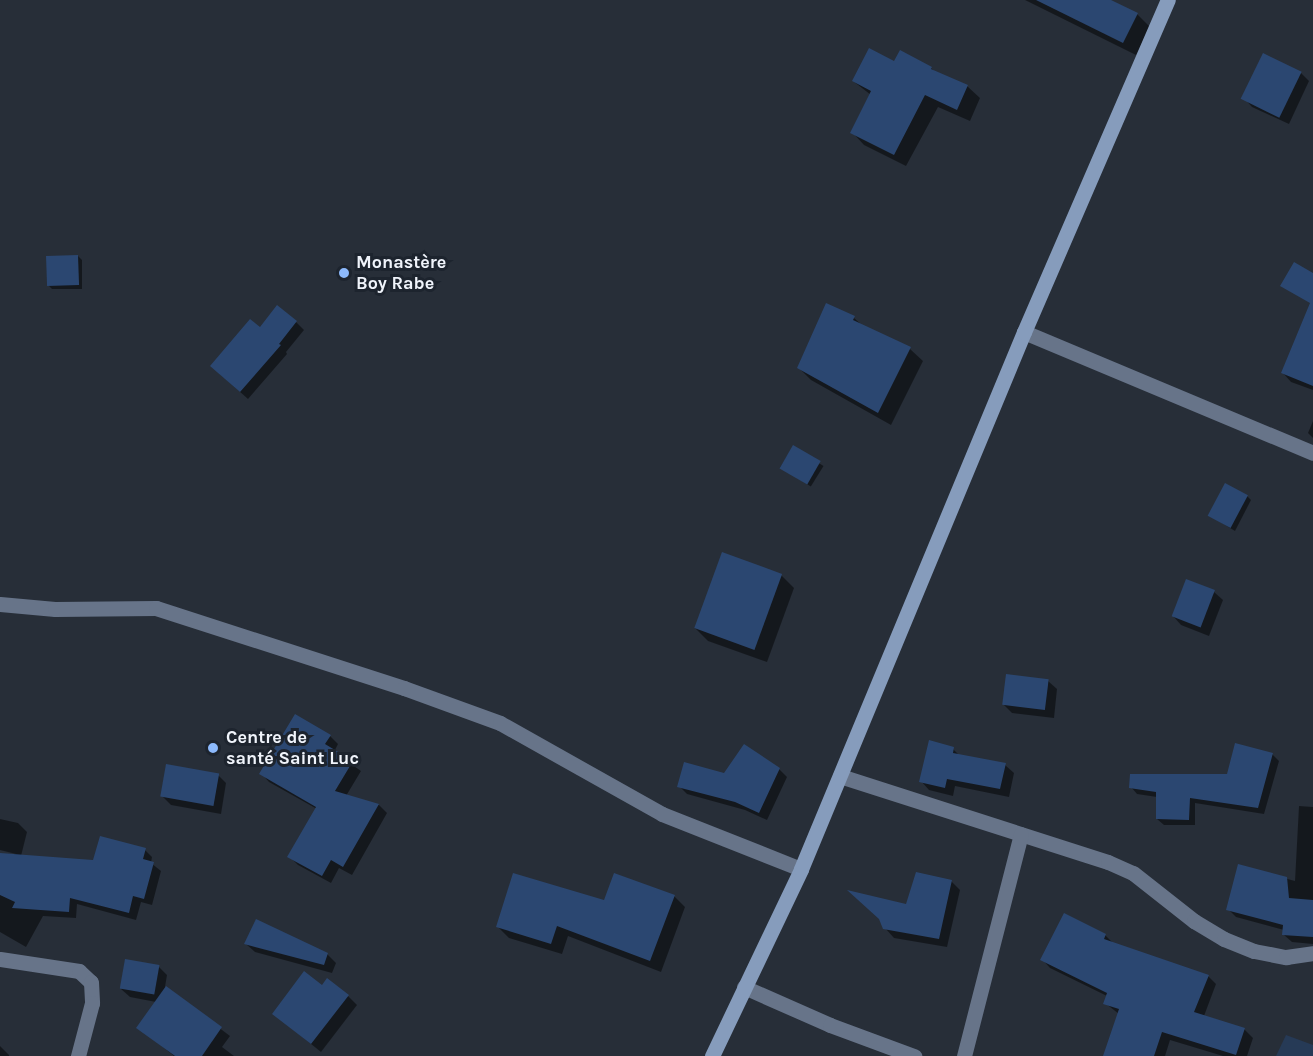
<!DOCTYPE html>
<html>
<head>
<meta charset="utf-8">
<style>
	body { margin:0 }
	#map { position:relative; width:1313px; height:1056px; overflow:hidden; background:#272e38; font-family:Karla,sans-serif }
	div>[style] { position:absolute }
	.green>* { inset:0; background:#263a56 }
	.shadow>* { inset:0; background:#0007; transform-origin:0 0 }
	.building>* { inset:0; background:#2b4771; transform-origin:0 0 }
	.minor>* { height:15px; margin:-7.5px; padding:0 7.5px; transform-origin:7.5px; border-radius:7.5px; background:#677489 }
	.secondary>* { height:15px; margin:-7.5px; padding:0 7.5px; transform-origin:7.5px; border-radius:7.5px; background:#869cbc }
	.dots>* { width:16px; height:16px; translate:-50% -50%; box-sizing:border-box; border:3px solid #1d242e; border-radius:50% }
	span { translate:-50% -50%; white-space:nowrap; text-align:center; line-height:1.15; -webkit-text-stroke:6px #1d242e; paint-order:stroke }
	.poi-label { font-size:18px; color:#f0f4fb; font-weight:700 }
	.left { translate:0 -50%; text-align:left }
</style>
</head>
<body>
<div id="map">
	<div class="green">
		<i style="clip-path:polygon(1286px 1035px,1313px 1045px,1313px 1056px,1276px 1056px)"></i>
	</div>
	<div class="shadow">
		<i style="clip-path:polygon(1025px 0,1108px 0,1137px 14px,1150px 27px,1136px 55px)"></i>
		<i style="clip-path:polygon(895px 63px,931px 68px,937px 74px,967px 86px,980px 98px,970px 121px,938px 107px,906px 166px,864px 145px,852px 132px,871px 95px,853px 81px)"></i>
		<i style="clip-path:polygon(1301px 73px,1309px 81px,1289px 124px,1252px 107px,1244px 98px)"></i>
		<i style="clip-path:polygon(78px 256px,82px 260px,82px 289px,52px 289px,48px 285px)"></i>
		<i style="clip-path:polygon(826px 305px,854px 318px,864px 327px,910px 349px,923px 361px,891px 425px,811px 380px,798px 367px)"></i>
		<i style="clip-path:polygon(296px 322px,304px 330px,286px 352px,287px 354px,248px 399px,220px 374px,260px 329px)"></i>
		<i style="clip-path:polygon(1313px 346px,1313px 390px,1291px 382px,1283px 373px)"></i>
		<i style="clip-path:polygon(1313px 421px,1313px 438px,1308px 433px)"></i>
		<i style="left:793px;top:447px;width:36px;height:24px;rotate:32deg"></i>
		<i style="clip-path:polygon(1247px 496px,1251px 500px,1235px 531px,1209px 515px)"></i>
		<i style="clip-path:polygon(781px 575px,794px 588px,767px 662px,708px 641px,695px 628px)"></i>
		<i style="clip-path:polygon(1214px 592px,1223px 600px,1209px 636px,1181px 625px,1173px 616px)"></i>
		<i style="clip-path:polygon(1048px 681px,1057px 689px,1054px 718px,1012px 713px,1004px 705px)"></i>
		<i style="clip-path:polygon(330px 736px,338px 744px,334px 752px,361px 771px,346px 796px,379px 805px,387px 813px,352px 875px,339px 868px,331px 883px,298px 865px,289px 856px,317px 809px,269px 782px,261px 773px)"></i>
		<i style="clip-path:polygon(953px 749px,960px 756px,1005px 765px,1014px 773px,1009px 797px,955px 786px,953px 796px,929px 790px,921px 781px)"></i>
		<i style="clip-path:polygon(1272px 754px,1279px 761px,1264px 814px,1195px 803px,1195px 825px,1164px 825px,1157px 819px,1157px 797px,1137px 794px,1131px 787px,1228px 776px)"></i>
		<i style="clip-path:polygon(779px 769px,787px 777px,767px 820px,745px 810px,687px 794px,679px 786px,725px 775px)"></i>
		<i style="clip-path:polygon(218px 775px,226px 783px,221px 814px,171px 805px,162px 796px)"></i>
		<i style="clip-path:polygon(1299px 806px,1313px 807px,1313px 944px,1292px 942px,1284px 935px,1284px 930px,1236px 917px,1228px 909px,1239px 866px,1295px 881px)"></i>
		<i style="clip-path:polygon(0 819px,18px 823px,27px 832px,21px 856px,95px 862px,145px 850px,152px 857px,151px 863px,161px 871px,152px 905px,141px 902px,136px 920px,77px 904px,76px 918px,43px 916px,26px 947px,0 932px,0 854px,16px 854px,0 850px)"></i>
		<i style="clip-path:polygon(951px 881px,960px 890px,947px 947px,894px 938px,885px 928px,881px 920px)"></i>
		<i style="clip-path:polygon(674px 896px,685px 907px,661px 972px,568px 936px,562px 954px,509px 938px,498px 927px,604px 902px)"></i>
		<i style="clip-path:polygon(1105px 935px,1114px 944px,1208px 976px,1216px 984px,1204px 1016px,1244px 1029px,1253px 1038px,1247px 1056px,1223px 1056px,1170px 1040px,1165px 1056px,1105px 1056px,1119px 1014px,1105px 1003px,1107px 996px,1050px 968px,1042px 959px)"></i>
		<i style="clip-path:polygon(246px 944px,327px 954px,336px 963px,332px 973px,255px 952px)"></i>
		<i style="clip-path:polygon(158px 966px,167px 975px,165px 987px,230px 1036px,222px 1047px,234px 1056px,174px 1056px,138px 1027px,156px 1002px,130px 997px,121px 989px)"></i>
		<i style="clip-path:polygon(323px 987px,348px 996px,357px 1005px,321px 1052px,274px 1014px)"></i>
		<i style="clip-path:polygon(0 1046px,9px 1055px,9px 1056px,0 1056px)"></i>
	</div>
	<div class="building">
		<i style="clip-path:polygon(1036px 0,1111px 0,1138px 13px,1123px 43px)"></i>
		<i style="clip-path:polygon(869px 48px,894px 61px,900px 50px,932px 67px,931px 69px,968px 85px,957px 110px,925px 95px,894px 155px,850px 133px,871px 91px,852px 81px)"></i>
		<i style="left:1263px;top:53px;width:43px;height:51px;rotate:26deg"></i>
		<i style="left:78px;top:255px;width:30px;height:32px;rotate:88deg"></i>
		<i style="clip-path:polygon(1294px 262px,1313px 273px,1313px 386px,1281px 373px,1310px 303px,1280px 286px)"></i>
		<i style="clip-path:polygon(826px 303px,855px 316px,853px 320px,911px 347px,878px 413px,797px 368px)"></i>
		<i style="clip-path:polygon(277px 305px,297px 321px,279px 344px,281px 345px,240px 392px,210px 366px,250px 319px,260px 327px)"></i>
		<i style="left:793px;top:445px;width:32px;height:27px;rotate:30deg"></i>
		<i style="left:1225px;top:483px;width:26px;height:37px;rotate:28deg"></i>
		<i style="left:722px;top:552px;width:64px;height:81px;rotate:20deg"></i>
		<i style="left:1186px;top:579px;width:31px;height:40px;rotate:21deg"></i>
		<i style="left:1006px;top:674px;width:43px;height:31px;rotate:7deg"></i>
		<i style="clip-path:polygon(295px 714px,331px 735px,325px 744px,353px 761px,335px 791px,379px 804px,343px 867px,331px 860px,322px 876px,287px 857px,316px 807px,259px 774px)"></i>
		<i style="clip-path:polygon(929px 740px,954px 747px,953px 753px,1006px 763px,1000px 789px,947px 779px,945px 788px,919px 782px)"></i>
		<i style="clip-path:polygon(1235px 743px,1273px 753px,1258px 808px,1190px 798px,1189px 820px,1156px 819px,1156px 792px,1129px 788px,1130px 774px,1227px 774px)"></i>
		<i style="clip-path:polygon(744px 744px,780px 768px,759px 813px,735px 802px,677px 787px,684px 762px,724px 773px)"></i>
		<i style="left:166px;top:764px;width:54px;height:33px;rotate:10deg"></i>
		<i style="clip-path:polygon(100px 836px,146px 848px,143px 859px,154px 862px,144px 899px,133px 896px,129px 913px,70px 898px,69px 912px,12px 908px,15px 902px,0 895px,0 853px,93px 860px)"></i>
		<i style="clip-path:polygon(1238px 864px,1287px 877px,1289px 898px,1313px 900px,1313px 937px,1282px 935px,1283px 925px,1226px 910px)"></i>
		<i style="clip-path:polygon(916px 872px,952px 880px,939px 939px,883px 929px,879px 919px,847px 890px,906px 904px)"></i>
		<i style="clip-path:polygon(513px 873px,604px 900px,614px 873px,675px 895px,650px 961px,557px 926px,551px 944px,496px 927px)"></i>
		<i style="clip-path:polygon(1064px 913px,1106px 934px,1104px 939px,1209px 975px,1194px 1012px,1245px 1028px,1236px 1055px,1162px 1032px,1154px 1056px,1103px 1056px,1119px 1009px,1103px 1004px,1107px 993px,1040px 960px)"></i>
		<i style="clip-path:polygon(256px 919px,328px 953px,324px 965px,244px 944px)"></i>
		<i style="left:125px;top:959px;width:35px;height:30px;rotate:10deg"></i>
		<i style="clip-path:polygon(304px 971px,322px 985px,327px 978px,349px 995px,311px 1044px,272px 1014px)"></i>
		<i style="clip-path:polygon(166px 986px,222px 1027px,202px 1056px,175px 1056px,136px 1028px)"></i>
	</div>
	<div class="minor">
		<i style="left:1024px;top:332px;width:313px;rotate:22.7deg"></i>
		<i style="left:0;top:604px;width:55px;rotate:5.2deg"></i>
		<i style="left:55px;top:609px;width:101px;rotate:-0.6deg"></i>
		<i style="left:156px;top:608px;width:261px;rotate:17.9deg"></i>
		<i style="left:404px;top:688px;width:102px;rotate:20deg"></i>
		<i style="left:500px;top:723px;width:186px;rotate:29.3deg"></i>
		<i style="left:662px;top:814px;width:149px;rotate:21.6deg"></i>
		<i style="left:840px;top:776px;width:281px;rotate:17.8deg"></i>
		<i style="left:1108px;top:862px;width:27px;rotate:24deg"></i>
		<i style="left:1133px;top:873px;width:78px;rotate:38.2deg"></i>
		<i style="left:1194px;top:921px;width:35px;rotate:31deg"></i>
		<i style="left:1224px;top:939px;width:32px;rotate:22deg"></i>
		<i style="left:1254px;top:951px;width:33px;rotate:11deg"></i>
		<i style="left:1286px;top:957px;width:27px;rotate:-8deg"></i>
		<i style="left:0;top:959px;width:80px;rotate:8.6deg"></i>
		<i style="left:79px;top:971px;width:16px;rotate:43deg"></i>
		<i style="left:91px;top:982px;width:21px;rotate:87deg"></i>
		<i style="left:92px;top:1003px;width:55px;rotate:104.8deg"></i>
		<i style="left:744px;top:987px;width:94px;rotate:23.8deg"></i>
		<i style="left:830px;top:1025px;width:90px;rotate:20.3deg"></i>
		<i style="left:964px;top:1056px;width:229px;rotate:-75.6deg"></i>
	</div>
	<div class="secondary">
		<i style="left:712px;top:1056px;width:207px;rotate:-64.5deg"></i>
		<i style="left:801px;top:869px;width:581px;rotate:-67.45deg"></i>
		<i style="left:1024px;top:332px;width:362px;rotate:-66.6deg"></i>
	</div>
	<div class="dots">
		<i style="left:344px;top:273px;background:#8cb9fc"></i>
		<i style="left:213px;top:748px;background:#8cb9fc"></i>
	</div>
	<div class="poi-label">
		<span class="left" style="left:356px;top:273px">Monastère<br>Boy Rabe</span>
		<span class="left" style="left:226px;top:748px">Centre de<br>santé Saint Luc</span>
	</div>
</div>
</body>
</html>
